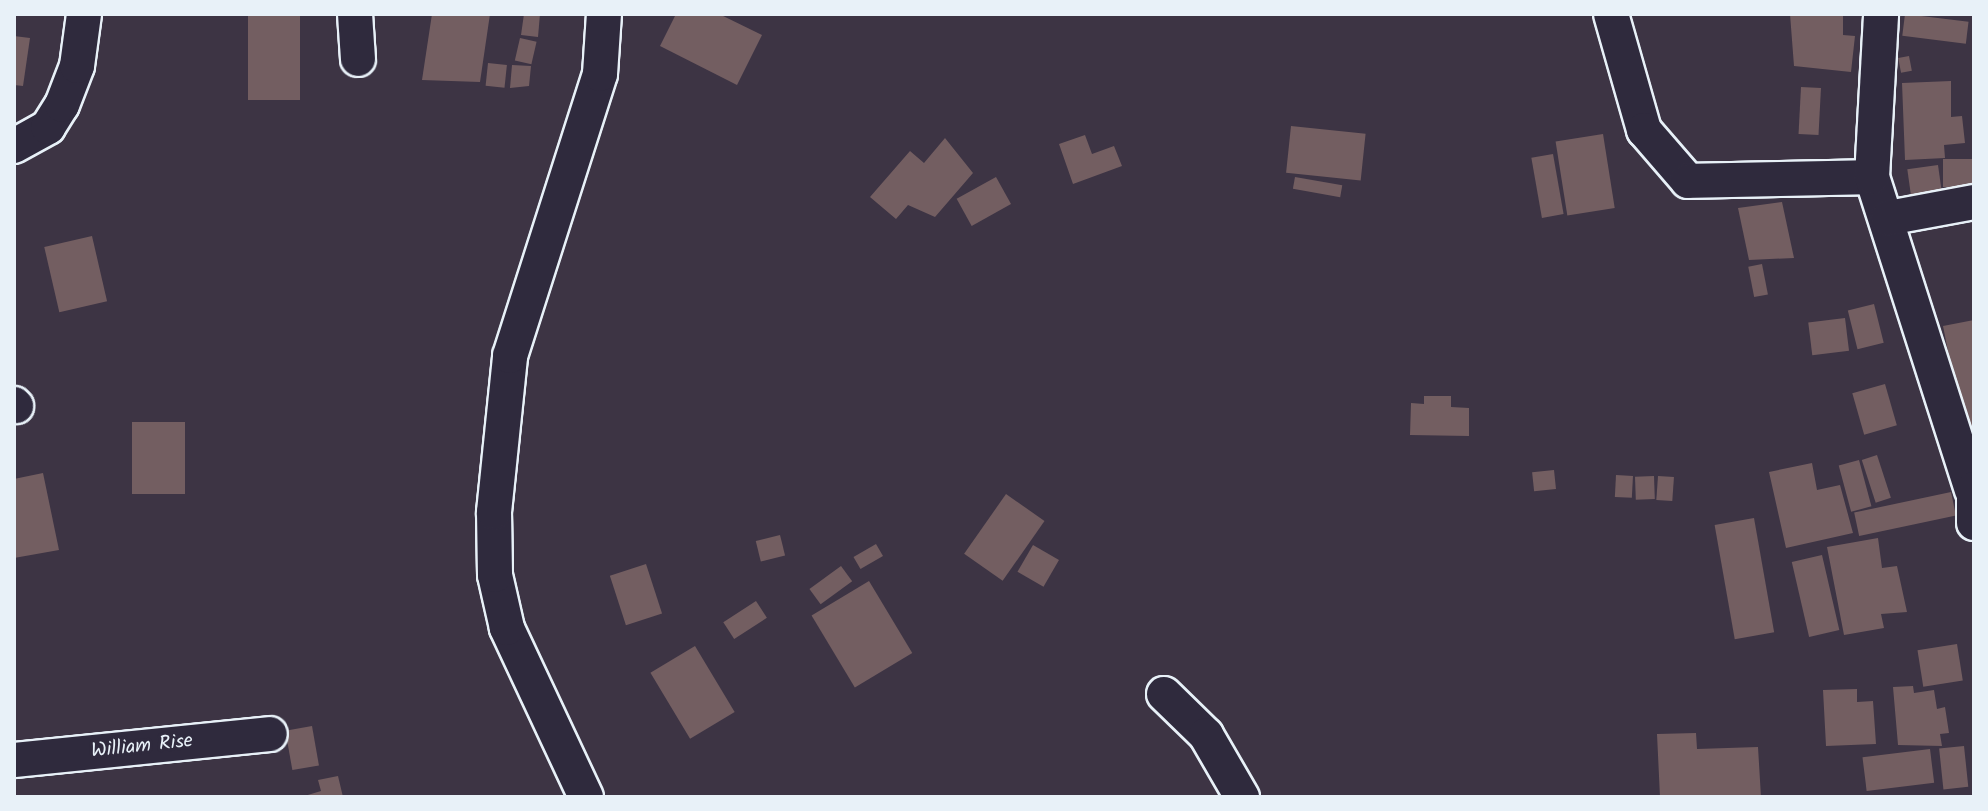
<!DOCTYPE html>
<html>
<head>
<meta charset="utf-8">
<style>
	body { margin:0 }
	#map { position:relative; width:1988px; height:811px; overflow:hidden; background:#3d3444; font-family:Kalam,sans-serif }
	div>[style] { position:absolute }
	.building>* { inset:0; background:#735e61; transform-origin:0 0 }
	.roads { filter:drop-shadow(2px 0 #e8f1f8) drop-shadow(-2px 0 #e8f1f8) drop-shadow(0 2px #e8f1f8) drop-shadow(0 -2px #e8f1f8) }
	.minor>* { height:34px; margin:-17px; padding:0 17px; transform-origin:17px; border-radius:17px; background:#2f2a3d }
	span { translate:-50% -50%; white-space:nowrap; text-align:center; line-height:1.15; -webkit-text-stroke:6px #2f2a3d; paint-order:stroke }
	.street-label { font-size:20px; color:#e8f1f8 }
	.frame { position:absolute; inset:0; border:16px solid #e8f1f8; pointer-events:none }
</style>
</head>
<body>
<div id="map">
	<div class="building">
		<i style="left:248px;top:14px;width:52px;height:86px"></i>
		<i style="clip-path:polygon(432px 14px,490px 14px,480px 82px,422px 80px)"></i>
		<i style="clip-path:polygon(524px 14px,540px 14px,538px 37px,521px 35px)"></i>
		<i style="clip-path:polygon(676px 14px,719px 14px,762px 35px,737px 85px,660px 46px)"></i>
		<i style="clip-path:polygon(1790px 14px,1843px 14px,1843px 35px,1855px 36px,1851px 72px,1794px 66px)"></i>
		<i style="left:1905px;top:14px;width:64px;height:22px;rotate:7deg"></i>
		<i style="clip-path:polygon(14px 36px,30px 38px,23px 86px,14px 85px)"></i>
		<i style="left:520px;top:38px;width:17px;height:23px;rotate:13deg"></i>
		<i style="left:1909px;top:56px;width:15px;height:11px;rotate:79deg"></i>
		<i style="left:488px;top:63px;width:19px;height:23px;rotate:6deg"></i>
		<i style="clip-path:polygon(512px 65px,531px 66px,529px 86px,510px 88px)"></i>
		<i style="clip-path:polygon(1951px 81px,1951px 117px,1962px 116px,1965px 143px,1944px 145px,1945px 158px,1905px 160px,1902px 83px)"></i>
		<i style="left:1801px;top:87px;width:20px;height:47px;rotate:3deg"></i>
		<i style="left:1291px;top:126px;width:75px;height:47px;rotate:6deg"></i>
		<i style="left:1603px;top:134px;width:75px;height:48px;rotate:81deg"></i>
		<i style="clip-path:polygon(1085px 135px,1092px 154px,1114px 146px,1122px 166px,1073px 184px,1059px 144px)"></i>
		<i style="clip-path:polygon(945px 138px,973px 173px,935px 217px,908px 205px,896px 219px,870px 197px,910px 151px,924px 163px)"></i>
		<i style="left:1553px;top:154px;width:61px;height:22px;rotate:80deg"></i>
		<i style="left:1974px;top:159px;width:28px;height:31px;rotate:90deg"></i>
		<i style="left:1938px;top:165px;width:34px;height:31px;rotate:82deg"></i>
		<i style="left:996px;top:177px;width:31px;height:45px;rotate:61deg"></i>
		<i style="left:1295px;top:177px;width:48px;height:12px;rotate:10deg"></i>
		<i style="clip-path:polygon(1782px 202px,1794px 258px,1749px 260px,1738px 208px)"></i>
		<i style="left:92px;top:236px;width:67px;height:49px;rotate:77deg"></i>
		<i style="left:1762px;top:264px;width:31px;height:14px;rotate:79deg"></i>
		<i style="left:1874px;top:304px;width:40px;height:27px;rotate:76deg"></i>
		<i style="left:1845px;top:318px;width:33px;height:37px;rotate:83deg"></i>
		<i style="clip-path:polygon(1974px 320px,1974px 429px,1964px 431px,1943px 326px)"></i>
		<i style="left:1885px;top:384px;width:43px;height:34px;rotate:74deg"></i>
		<i style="clip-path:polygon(1424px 396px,1451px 396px,1451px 407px,1469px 408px,1469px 436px,1410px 435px,1411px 403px,1424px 404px)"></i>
		<i style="left:132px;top:422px;width:53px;height:72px"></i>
		<i style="left:1877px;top:455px;width:45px;height:16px;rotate:72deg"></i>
		<i style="left:1859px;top:460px;width:48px;height:21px;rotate:75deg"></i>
		<i style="clip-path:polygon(1812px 463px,1817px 490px,1840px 485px,1853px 533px,1786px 548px,1769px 472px)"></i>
		<i style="left:1554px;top:470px;width:19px;height:22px;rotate:84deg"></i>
		<i style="clip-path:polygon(43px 473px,59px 550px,14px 558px,14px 479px)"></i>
		<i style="left:1616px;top:475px;width:17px;height:22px;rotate:3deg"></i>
		<i style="left:1654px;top:476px;width:23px;height:19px;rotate:88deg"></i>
		<i style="left:1658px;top:476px;width:16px;height:24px;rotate:4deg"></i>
		<i style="left:1951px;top:492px;width:24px;height:99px;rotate:78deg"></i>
		<i style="left:1006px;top:494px;width:47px;height:73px;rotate:35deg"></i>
		<i style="left:1754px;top:518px;width:116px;height:40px;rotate:80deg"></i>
		<i style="left:780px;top:535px;width:21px;height:25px;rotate:76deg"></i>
		<i style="clip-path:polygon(1878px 538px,1882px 568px,1897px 566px,1907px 612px,1881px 614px,1884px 628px,1844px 635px,1827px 547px)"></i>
		<i style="left:876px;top:544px;width:14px;height:26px;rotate:60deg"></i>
		<i style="left:1033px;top:545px;width:30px;height:31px;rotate:30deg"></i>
		<i style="left:1822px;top:555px;width:77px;height:31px;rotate:77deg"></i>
		<i style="left:646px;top:564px;width:52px;height:38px;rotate:72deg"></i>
		<i style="left:841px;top:566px;width:19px;height:39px;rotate:54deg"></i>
		<i style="left:869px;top:581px;width:84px;height:67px;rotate:59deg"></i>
		<i style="left:756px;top:601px;width:20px;height:39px;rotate:57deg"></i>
		<i style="left:1957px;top:644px;width:37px;height:40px;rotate:81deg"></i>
		<i style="left:695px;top:646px;width:77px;height:52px;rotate:59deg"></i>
		<i style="clip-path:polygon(1913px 686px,1914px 693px,1934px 690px,1937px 709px,1945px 707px,1949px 733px,1940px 734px,1942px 746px,1898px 745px,1893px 687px)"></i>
		<i style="clip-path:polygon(1857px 689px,1857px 702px,1873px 701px,1876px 744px,1826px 746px,1823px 690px)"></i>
		<i style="left:312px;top:726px;width:40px;height:27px;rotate:80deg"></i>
		<i style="clip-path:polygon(1696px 733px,1697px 749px,1758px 747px,1761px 797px,1660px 797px,1657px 734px)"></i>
		<i style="left:1964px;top:746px;width:41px;height:25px;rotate:84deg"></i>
		<i style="left:1930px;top:749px;width:34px;height:68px;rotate:83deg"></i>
		<i style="clip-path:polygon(338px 776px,343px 797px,301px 797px,321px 791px,318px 780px)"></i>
	</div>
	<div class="roads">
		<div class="minor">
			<i style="left:355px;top:14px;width:45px;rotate:86.2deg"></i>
			<i style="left:1611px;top:14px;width:121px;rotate:74.1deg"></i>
			<i style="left:1644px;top:130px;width:67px;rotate:49.2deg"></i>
			<i style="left:1688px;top:181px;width:184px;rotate:-1.2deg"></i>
			<i style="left:1872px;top:177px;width:329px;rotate:72.3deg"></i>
			<i style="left:14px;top:146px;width:39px;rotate:-29deg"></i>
			<i style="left:48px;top:127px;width:26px;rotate:-58deg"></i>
			<i style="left:62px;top:105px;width:42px;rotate:-69deg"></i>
			<i style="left:77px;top:66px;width:52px;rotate:-82.3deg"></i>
			<i style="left:1872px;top:177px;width:163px;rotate:-86.8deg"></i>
			<i style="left:1888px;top:218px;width:87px;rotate:-10.5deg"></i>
			<i style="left:14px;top:404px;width:3px;rotate:45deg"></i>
			<i style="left:1974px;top:489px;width:34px;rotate:90deg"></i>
			<i style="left:1164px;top:694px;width:59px;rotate:44.3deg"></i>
			<i style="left:1206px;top:735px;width:72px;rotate:59.9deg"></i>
			<i style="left:14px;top:760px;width:257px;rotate:-5.8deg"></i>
			<i style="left:586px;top:797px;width:187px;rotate:-115.1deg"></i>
			<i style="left:507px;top:628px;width:54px;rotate:-102.8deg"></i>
			<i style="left:495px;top:575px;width:63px;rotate:-90.9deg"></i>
			<i style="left:494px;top:512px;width:157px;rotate:-84.1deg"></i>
			<i style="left:510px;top:356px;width:296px;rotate:-72.3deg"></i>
			<i style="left:600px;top:74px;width:60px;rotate:-86.2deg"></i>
		</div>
	</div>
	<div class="street-label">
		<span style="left:142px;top:747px;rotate:-6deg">William Rise</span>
	</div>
	<div class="frame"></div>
</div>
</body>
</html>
